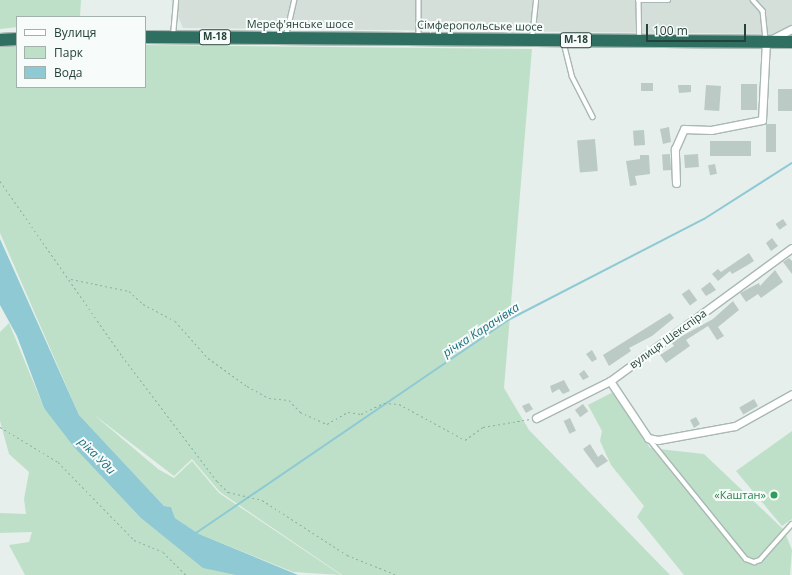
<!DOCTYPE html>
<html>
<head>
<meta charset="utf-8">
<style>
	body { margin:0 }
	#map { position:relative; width:792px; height:575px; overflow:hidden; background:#e6efeb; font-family:"Open Sans",sans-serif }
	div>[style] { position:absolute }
	.built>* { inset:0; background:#d4dfda }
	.green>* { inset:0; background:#bfe0c8 }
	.water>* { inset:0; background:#8ec9d4 }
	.stream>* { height:2px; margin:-1px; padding:0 1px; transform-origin:1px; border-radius:1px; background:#8ec9d4 }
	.building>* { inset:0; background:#bbcac4; transform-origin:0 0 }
	.path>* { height:1px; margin-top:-0.5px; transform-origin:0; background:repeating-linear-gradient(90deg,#86b3a5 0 2px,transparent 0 5px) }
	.roads { filter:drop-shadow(1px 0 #a8b8b2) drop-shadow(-1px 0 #a8b8b2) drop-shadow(0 1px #a8b8b2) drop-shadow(0 -1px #a8b8b2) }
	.lane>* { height:3.5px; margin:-1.75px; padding:0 1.75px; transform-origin:1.75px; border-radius:1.75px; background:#fff }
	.street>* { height:7px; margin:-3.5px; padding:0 3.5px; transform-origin:3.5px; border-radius:3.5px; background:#fff }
	.highway>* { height:12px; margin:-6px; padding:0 6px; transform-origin:6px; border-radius:6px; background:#2f6f62 }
	.dots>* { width:11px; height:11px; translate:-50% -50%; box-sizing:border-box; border:2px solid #f7fbf9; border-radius:50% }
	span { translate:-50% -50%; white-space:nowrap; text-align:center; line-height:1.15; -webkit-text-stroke:4px #f7fbf9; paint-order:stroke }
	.shield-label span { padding:1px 3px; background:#f7fbf9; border:1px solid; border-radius:3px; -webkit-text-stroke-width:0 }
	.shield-label { font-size:10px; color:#24423a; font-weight:700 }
	.street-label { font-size:11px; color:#24423a }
	.leisure-label { font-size:11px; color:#27864d }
	.right { translate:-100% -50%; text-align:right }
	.water-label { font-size:12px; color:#1c6f80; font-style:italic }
	.legend { position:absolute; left:16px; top:16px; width:130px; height:72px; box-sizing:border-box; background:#f7fbf9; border:1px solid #a3b1ad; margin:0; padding:5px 7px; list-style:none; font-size:12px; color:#24423a }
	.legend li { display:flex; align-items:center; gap:8px; height:20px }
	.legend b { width:20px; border:1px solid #a3b1ad }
	.scale { position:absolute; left:646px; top:24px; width:100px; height:18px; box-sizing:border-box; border:2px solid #24423a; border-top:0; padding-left:5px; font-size:12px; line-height:14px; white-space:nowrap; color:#24423a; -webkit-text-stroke:3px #f7fbf9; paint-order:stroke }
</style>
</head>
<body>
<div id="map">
	<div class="built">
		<i style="clip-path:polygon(171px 0,792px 0,792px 34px,183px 28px)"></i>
	</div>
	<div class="green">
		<i style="clip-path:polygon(0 0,81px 0,80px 17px,17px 17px,17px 27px,0 29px)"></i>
		<i style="clip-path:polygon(17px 45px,17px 87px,145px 87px,145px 45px,532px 49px,504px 388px,529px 430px,670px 575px,342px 575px,220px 492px,192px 459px,174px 476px,93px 414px,158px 469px,174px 478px,192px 461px,219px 493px,341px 575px,293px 572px,199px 534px,175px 518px,171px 507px,164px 506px,79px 415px,0 233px,0 47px)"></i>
		<i style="clip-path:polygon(9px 323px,44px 408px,224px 571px,240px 575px,25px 575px,9px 545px,29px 542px,32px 532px,0 533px,0 513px,26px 514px,24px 499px,29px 472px,9px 454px,0 421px,0 332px)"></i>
		<i style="clip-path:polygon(613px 392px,650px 448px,704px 454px,784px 530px,792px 550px,790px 575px,684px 575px,637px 517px,644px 506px,611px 465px,600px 441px,602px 431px,588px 405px)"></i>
		<i style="clip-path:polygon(792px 431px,792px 519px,782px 526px,736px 471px)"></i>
	</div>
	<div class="water">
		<i style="clip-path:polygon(0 239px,79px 415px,164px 506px,171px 507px,175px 518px,199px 534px,298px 575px,236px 575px,203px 568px,141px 518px,74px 447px,44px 408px,17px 336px,0 305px)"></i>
	</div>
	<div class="stream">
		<i style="left:196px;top:533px;width:378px;rotate:-34.3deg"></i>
		<i style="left:508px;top:320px;width:220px;rotate:-27.3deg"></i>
		<i style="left:704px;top:219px;width:104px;rotate:-32.5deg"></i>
	</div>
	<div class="building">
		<i style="left:641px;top:83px;width:12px;height:8px"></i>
		<i style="left:757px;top:84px;width:26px;height:16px;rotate:90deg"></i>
		<i style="clip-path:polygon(678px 85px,691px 85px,691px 92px,679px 93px)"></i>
		<i style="left:706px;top:85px;width:15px;height:25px;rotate:4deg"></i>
		<i style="left:778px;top:89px;width:14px;height:22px"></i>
		<i style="left:766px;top:124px;width:10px;height:28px"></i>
		<i style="clip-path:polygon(669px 127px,671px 142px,663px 144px,660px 129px)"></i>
		<i style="left:644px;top:130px;width:15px;height:11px;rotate:86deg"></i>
		<i style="left:595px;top:139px;width:32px;height:18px;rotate:85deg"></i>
		<i style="left:751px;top:141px;width:15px;height:41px;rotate:90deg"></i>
		<i style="left:670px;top:154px;width:16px;height:8px;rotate:86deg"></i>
		<i style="left:698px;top:154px;width:13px;height:14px;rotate:86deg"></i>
		<i style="clip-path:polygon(640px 155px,649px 155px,650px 174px,635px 176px,637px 185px,630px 186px,626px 161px,640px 159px)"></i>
		<i style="left:715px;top:164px;width:10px;height:7px;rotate:79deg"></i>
		<i style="left:783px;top:219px;width:7px;height:9px;rotate:56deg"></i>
		<i style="clip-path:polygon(772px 238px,778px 246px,771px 251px,766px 243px)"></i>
		<i style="clip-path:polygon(749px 253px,754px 261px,746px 266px,732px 274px,730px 271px,718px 281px,712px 274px,718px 269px,721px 272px)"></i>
		<i style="clip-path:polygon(789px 258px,792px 261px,792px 274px,783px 262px)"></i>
		<i style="clip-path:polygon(775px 270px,783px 282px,761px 298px,758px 294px,746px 302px,740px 293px,759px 283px,760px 286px)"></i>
		<i style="clip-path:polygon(710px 282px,716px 290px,706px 296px,701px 289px)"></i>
		<i style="left:689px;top:289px;width:14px;height:9px;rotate:54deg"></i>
		<i style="clip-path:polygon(733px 301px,739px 310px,718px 327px,724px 336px,717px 340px,708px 326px,686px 340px,690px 346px,666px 363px,660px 355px,674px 346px,671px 342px,713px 319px)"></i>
		<i style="clip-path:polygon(670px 313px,674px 318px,652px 336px,629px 348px,631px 351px,609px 366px,603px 355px)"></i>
		<i style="clip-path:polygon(592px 350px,597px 359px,592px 362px,586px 354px)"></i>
		<i style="clip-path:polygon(584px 370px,589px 377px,583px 380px,579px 374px)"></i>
		<i style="clip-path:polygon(564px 380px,570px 391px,563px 394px,559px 389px,552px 393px,550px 386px)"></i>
		<i style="left:754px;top:399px;width:8px;height:17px;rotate:60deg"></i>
		<i style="clip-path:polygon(529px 403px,533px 409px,526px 413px,522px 406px)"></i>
		<i style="left:583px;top:404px;width:9px;height:10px;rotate:54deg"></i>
		<i style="clip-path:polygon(696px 417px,700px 424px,694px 428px,690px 420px)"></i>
		<i style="left:570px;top:418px;width:14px;height:7px;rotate:65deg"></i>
		<i style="clip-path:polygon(590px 444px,598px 457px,602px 454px,608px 461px,597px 468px,583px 449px)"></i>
	</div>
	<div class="path">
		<i style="left:0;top:181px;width:213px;rotate:55.1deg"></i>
		<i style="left:122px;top:356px;width:157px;rotate:52.8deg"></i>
		<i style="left:217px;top:481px;width:16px;rotate:45deg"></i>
		<i style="left:228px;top:492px;width:35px;rotate:13deg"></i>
		<i style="left:262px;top:500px;width:101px;rotate:32.9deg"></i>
		<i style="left:347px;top:555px;width:54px;rotate:21.8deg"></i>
		<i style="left:71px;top:279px;width:59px;rotate:11.7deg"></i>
		<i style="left:129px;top:291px;width:19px;rotate:43deg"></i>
		<i style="left:143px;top:304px;width:36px;rotate:28deg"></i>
		<i style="left:175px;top:321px;width:50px;rotate:48.3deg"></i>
		<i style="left:208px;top:358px;width:48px;rotate:35.7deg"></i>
		<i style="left:247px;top:386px;width:25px;rotate:29deg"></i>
		<i style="left:269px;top:398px;width:20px;rotate:6deg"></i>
		<i style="left:289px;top:400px;width:16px;rotate:47deg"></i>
		<i style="left:300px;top:412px;width:30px;rotate:24deg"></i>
		<i style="left:327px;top:424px;width:24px;rotate:-30deg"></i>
		<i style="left:348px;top:412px;width:13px;rotate:9deg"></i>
		<i style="left:361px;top:414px;width:25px;rotate:-26deg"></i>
		<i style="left:384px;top:403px;width:15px;rotate:4deg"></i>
		<i style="left:399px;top:404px;width:75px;rotate:28.6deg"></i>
		<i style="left:465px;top:440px;width:22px;rotate:-36deg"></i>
		<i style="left:483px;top:427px;width:48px;rotate:-9.7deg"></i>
		<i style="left:0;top:427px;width:68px;rotate:31.1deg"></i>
		<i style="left:58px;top:462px;width:109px;rotate:45.7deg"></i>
		<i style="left:134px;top:540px;width:31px;rotate:22deg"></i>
		<i style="left:163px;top:552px;width:33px;rotate:45deg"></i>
	</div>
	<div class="roads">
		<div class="lane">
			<i style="left:419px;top:0;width:37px;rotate:90deg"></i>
			<i style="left:638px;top:0;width:30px"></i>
			<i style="left:639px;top:0;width:39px;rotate:89deg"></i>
			<i style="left:753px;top:0;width:15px;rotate:48deg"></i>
			<i style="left:763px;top:11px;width:28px;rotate:84deg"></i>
			<i style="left:173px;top:36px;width:36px;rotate:-85deg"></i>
			<i style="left:286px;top:36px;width:37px;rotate:-77deg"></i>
			<i style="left:532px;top:39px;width:39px;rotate:-84deg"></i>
			<i style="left:564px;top:43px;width:34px;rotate:76deg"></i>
			<i style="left:572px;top:76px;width:46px;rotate:62.9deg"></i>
			<i style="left:650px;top:440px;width:153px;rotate:51.1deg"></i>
			<i style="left:746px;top:559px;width:9px;rotate:21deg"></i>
			<i style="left:754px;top:562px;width:6px;rotate:-18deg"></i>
			<i style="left:760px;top:560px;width:48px;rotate:-48.4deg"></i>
		</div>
		<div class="street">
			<i style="left:676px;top:183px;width:34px;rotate:-92deg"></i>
			<i style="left:675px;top:149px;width:22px;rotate:-66deg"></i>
			<i style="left:684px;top:129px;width:27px;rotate:2deg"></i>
			<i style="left:711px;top:130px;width:52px;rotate:-11.1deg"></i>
			<i style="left:762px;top:120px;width:78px;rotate:-87.1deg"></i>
			<i style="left:766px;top:42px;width:29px;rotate:-27deg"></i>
			<i style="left:610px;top:381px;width:69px;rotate:56.3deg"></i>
			<i style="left:648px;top:438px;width:10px;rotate:11deg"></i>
			<i style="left:658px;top:440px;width:78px;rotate:-10.3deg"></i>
			<i style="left:735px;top:426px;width:65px;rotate:-29.3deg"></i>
			<i style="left:536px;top:418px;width:83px;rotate:-26.6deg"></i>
			<i style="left:610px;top:381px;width:225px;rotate:-36.2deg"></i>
		</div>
		<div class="highway">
			<i style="left:145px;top:37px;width:647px;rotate:0.44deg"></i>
			<i style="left:0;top:40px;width:17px;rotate:-3deg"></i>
		</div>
	</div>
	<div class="dots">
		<i style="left:774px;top:495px;background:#2e9e5b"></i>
	</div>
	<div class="shield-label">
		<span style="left:215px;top:37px">М-18</span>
		<span style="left:576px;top:40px">М-18</span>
	</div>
	<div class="street-label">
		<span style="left:300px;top:24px">Мереф'янське шосе</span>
		<span style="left:480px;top:26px;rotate:1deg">Сімферопольське шосе</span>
		<span style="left:668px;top:339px;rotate:-36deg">вулиця Шекспіра</span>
	</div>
	<div class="leisure-label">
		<span class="right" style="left:766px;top:495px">«Каштан»</span>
	</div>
	<div class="water-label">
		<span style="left:481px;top:330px;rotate:-33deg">річка Карачівка</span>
		<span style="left:97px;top:456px;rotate:45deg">ріка Уди</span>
	</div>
	<ul class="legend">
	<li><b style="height:5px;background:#fff"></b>Вулиця</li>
	<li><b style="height:11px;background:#bfe0c8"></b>Парк</li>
	<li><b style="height:11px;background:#8ec9d4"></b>Вода</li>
	</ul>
	<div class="scale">100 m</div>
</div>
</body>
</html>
